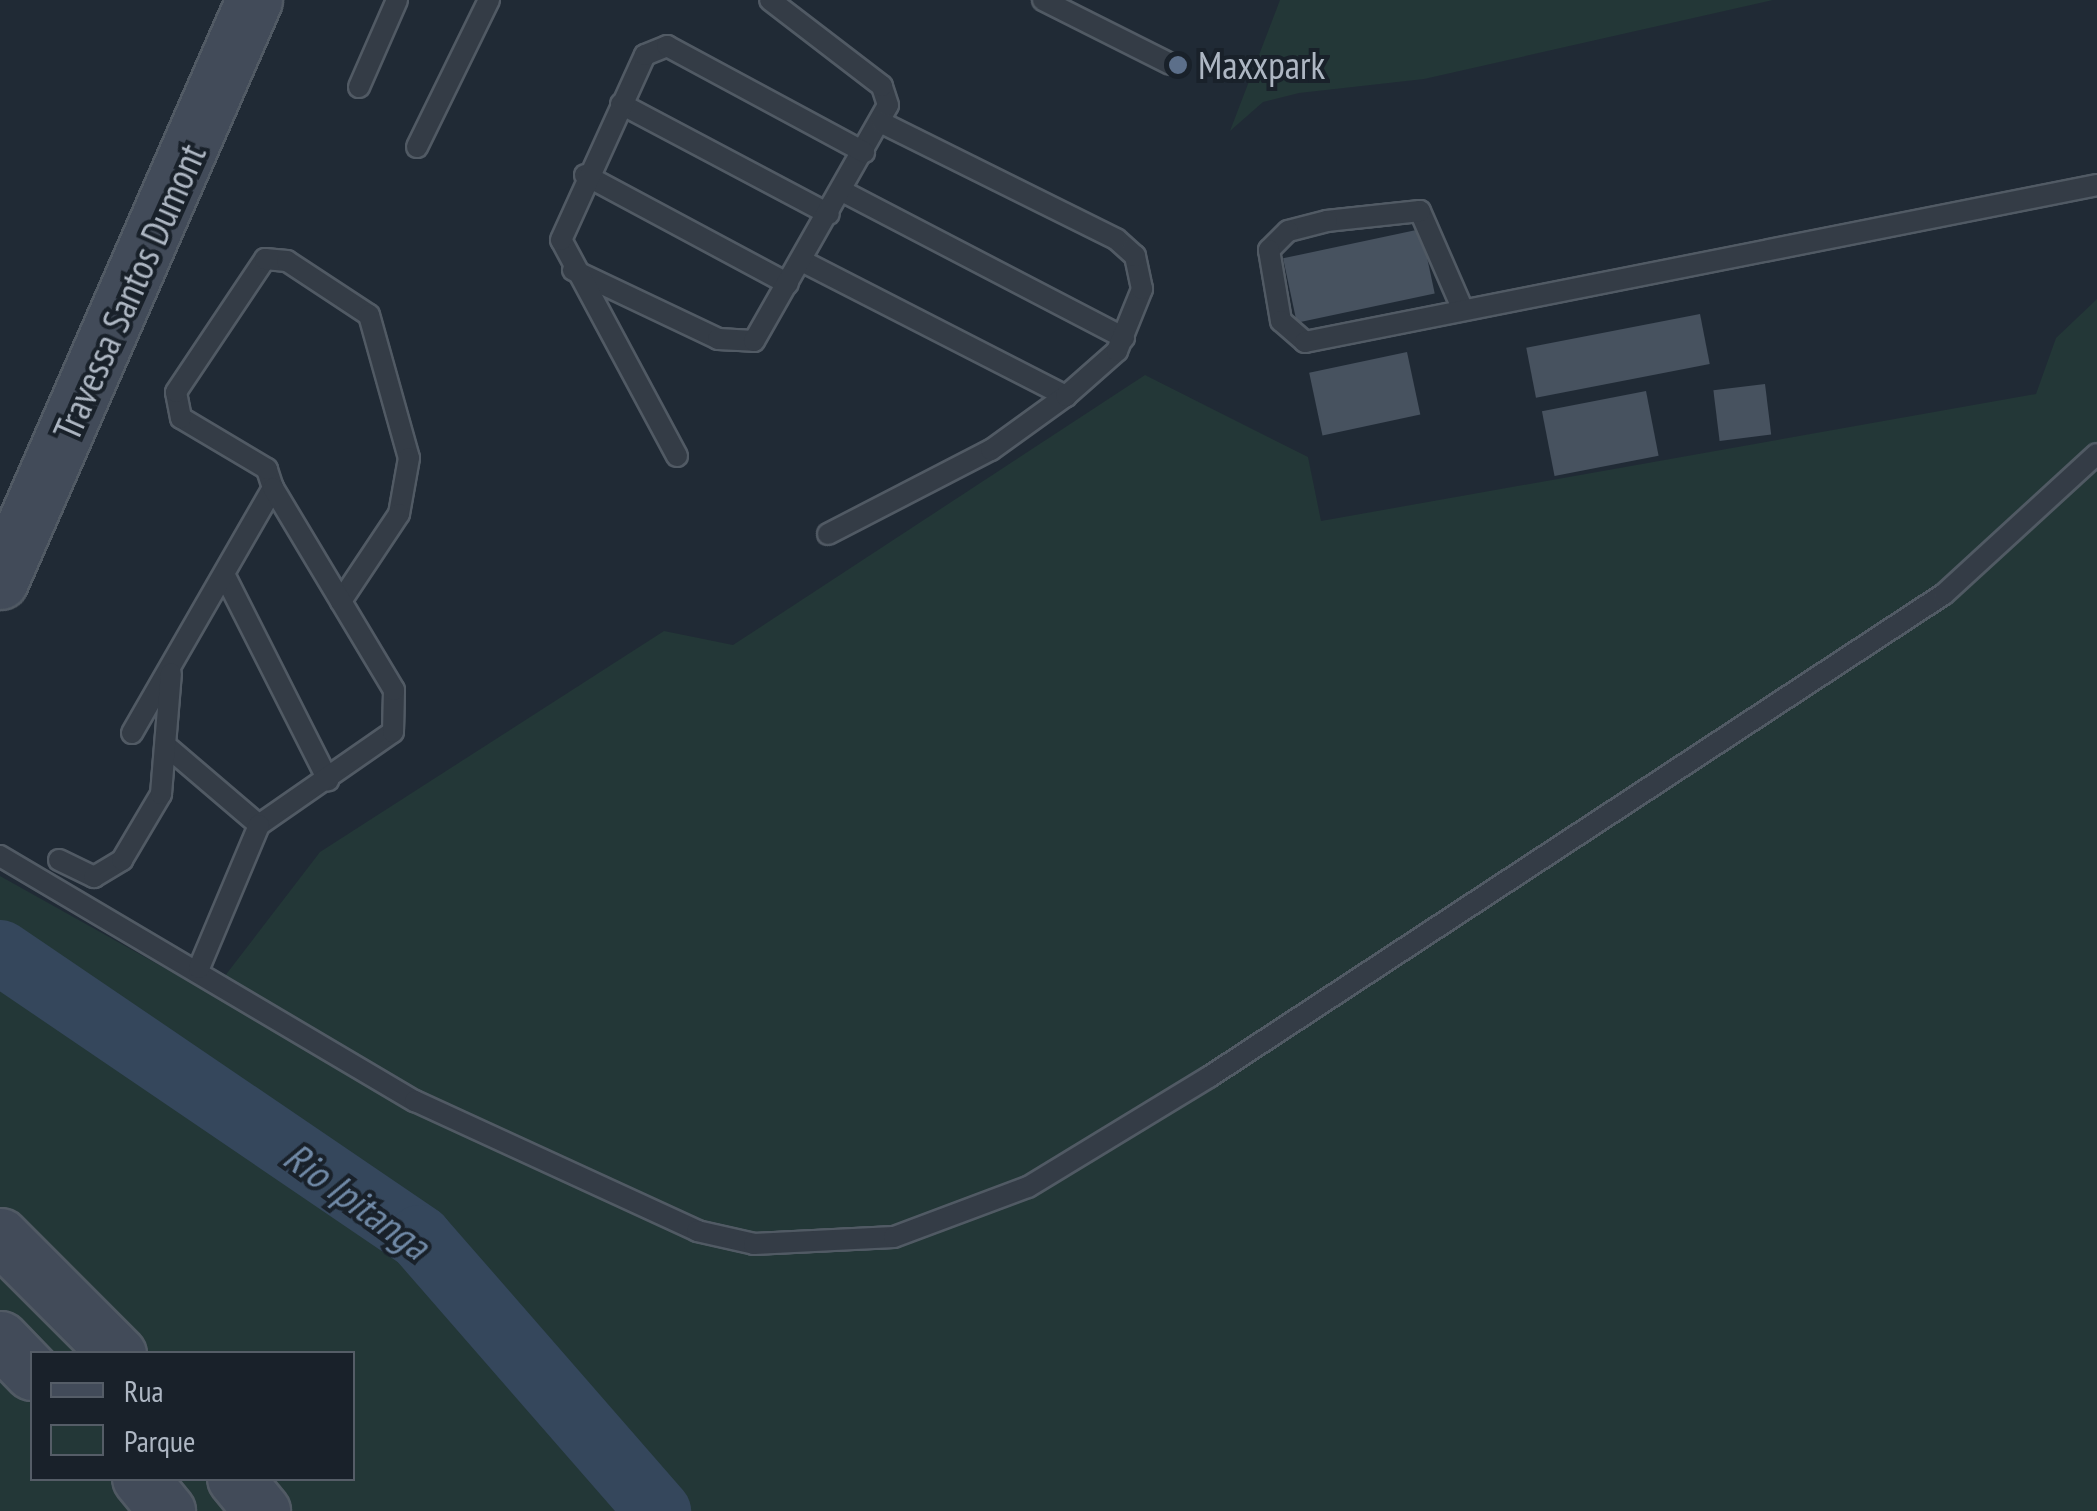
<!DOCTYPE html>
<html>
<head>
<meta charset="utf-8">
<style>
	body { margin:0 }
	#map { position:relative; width:2097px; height:1511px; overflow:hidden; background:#202a35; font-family:"PT Sans Narrow",sans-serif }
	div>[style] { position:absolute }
	.green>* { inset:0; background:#233737 }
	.river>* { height:65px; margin:-32.5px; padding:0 32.5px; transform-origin:32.5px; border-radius:32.5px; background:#35475c }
	.building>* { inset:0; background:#47525f; transform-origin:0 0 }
	.roads { filter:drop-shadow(2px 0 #515a64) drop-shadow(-2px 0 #515a64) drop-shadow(0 2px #515a64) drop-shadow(0 -2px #515a64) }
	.lane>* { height:20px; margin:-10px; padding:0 10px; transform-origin:10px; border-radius:10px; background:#343c46 }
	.secondary>* { height:55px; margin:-27.5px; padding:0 27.5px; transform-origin:27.5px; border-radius:27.5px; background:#424b59 }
	.dots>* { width:28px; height:28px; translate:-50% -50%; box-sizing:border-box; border:5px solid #19212a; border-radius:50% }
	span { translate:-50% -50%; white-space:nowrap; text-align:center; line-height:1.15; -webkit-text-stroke:8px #19212a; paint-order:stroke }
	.poi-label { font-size:38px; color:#aeb7c3 }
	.left { translate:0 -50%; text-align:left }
	.street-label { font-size:38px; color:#aeb7c3 }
	.water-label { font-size:40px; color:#7089a6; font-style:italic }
	.legend { position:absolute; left:30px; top:1351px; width:325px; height:130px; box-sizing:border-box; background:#19212a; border:2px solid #555d67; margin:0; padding:12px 18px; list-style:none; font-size:30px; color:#aeb7c3 }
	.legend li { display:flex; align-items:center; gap:20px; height:50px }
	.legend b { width:50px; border:2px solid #555d67 }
</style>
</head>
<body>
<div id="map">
	<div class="green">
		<i style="clip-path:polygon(1280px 0,1773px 0,1424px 79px,1299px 93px,1263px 102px,1230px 131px)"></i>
		<i style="clip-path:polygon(evenodd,2097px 299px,2097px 1511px,0 1511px,0 876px,211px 994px,320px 852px,664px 631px,733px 645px,1145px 375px,1308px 457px,1321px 521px,2036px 394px,2056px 338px,2097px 299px,32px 1354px,352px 1354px,352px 1478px,32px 1478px,32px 1354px)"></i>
	</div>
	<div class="river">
		<i style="left:0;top:952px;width:507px;rotate:34.22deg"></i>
		<i style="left:419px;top:1237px;width:364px;rotate:48.9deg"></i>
	</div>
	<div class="building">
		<i style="left:1421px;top:229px;width:66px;height:141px;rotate:78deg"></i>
		<i style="left:1700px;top:314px;width:51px;height:177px;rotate:79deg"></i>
		<i style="left:1407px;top:352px;width:64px;height:100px;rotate:78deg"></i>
		<i style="left:1765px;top:384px;width:51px;height:52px;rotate:83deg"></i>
		<i style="left:1646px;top:391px;width:66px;height:106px;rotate:79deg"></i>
	</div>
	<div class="roads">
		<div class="lane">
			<i style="left:1043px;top:0;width:142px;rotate:26.7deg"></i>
			<i style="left:359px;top:87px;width:95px;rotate:-66.4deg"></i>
			<i style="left:621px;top:104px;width:235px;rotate:27.9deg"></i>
			<i style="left:417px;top:147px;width:164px;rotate:-63.9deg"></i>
			<i style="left:585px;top:175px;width:230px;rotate:28.2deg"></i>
			<i style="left:842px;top:191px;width:318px;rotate:27.5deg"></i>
			<i style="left:802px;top:261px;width:297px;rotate:27.1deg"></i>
			<i style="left:573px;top:270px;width:161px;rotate:25.4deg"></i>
			<i style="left:718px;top:339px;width:36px;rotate:3deg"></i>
			<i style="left:754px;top:341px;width:271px;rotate:-60.4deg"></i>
			<i style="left:888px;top:105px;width:20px;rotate:-108deg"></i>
			<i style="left:882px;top:86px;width:141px;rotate:-142.5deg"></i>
			<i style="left:1463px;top:310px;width:108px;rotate:-113.5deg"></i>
			<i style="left:1420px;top:211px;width:94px;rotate:173.9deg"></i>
			<i style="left:1327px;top:221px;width:40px;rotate:165.6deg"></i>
			<i style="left:1288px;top:231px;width:27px;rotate:135deg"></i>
			<i style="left:1269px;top:250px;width:72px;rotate:80.4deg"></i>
			<i style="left:1281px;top:321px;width:32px;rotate:41deg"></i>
			<i style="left:1305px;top:342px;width:807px;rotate:-11.21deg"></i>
			<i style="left:677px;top:456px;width:245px;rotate:-118.2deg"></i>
			<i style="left:561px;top:240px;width:203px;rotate:-65.6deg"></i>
			<i style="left:645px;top:55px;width:24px;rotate:-22deg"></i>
			<i style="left:667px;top:46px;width:224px;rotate:28.3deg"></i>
			<i style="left:828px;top:534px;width:183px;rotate:-27.3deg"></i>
			<i style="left:991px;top:450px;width:92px;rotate:-35.8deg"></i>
			<i style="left:1066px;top:396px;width:68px;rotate:-41.4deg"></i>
			<i style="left:1117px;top:351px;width:67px;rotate:-68deg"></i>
			<i style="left:1142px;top:289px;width:34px;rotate:-102deg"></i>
			<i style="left:1135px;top:256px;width:25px;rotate:-138deg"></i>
			<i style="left:1116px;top:239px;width:261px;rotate:-153.6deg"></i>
			<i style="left:225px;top:576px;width:229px;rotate:63.2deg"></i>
			<i style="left:132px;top:733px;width:283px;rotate:-60.1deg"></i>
			<i style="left:273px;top:488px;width:20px;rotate:-108deg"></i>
			<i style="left:267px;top:469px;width:100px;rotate:-149.3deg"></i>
			<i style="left:181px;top:418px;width:26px;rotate:-101deg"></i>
			<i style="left:176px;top:392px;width:160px;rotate:-56.2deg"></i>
			<i style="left:265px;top:259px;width:22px;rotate:5deg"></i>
			<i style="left:287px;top:261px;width:98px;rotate:33.4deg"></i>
			<i style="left:369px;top:315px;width:148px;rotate:74.4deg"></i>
			<i style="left:409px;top:458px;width:57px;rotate:100.1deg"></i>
			<i style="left:399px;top:514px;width:105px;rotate:123.7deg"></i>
			<i style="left:170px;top:749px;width:117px;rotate:40.5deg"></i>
			<i style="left:259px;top:825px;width:163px;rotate:-34.8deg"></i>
			<i style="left:393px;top:732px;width:42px;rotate:-88.6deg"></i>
			<i style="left:394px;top:690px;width:235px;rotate:-120.9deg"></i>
			<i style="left:0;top:856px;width:482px;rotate:30.6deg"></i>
			<i style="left:415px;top:1101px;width:311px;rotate:24.7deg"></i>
			<i style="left:697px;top:1231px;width:58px;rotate:12.8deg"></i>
			<i style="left:754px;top:1244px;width:140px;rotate:-2.9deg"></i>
			<i style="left:894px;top:1237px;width:143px;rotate:-20.5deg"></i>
			<i style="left:1028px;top:1187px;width:212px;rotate:-31.3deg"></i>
			<i style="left:1209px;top:1077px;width:879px;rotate:-33.31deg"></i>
			<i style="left:1944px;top:594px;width:207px;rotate:-42.5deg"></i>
			<i style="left:59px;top:860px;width:39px;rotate:26deg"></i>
			<i style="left:94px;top:877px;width:33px;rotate:-31deg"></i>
			<i style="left:122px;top:860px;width:77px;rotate:-59.4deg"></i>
			<i style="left:161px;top:794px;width:121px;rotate:-85.3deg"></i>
			<i style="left:199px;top:968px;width:155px;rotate:-67.2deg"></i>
		</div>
		<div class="secondary">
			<i style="left:0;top:581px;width:634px;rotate:-66.39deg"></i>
			<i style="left:0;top:1236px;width:167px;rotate:45deg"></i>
			<i style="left:0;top:1339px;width:46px;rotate:45.9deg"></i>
			<i style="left:140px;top:1478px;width:43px;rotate:50.7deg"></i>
			<i style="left:235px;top:1478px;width:43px;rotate:50.7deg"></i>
		</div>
	</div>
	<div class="dots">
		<i style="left:1178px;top:65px;background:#5c6f8a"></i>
	</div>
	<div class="poi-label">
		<span class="left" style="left:1198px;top:65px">Maxxpark</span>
	</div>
	<div class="street-label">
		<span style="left:129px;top:292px;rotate:-66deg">Travessa Santos Dumont</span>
	</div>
	<div class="water-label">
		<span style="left:357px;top:1200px;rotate:36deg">Rio Ipitanga</span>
	</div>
	<ul class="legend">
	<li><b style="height:12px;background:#424b59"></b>Rua</li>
	<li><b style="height:28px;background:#233737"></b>Parque</li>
	</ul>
</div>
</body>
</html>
